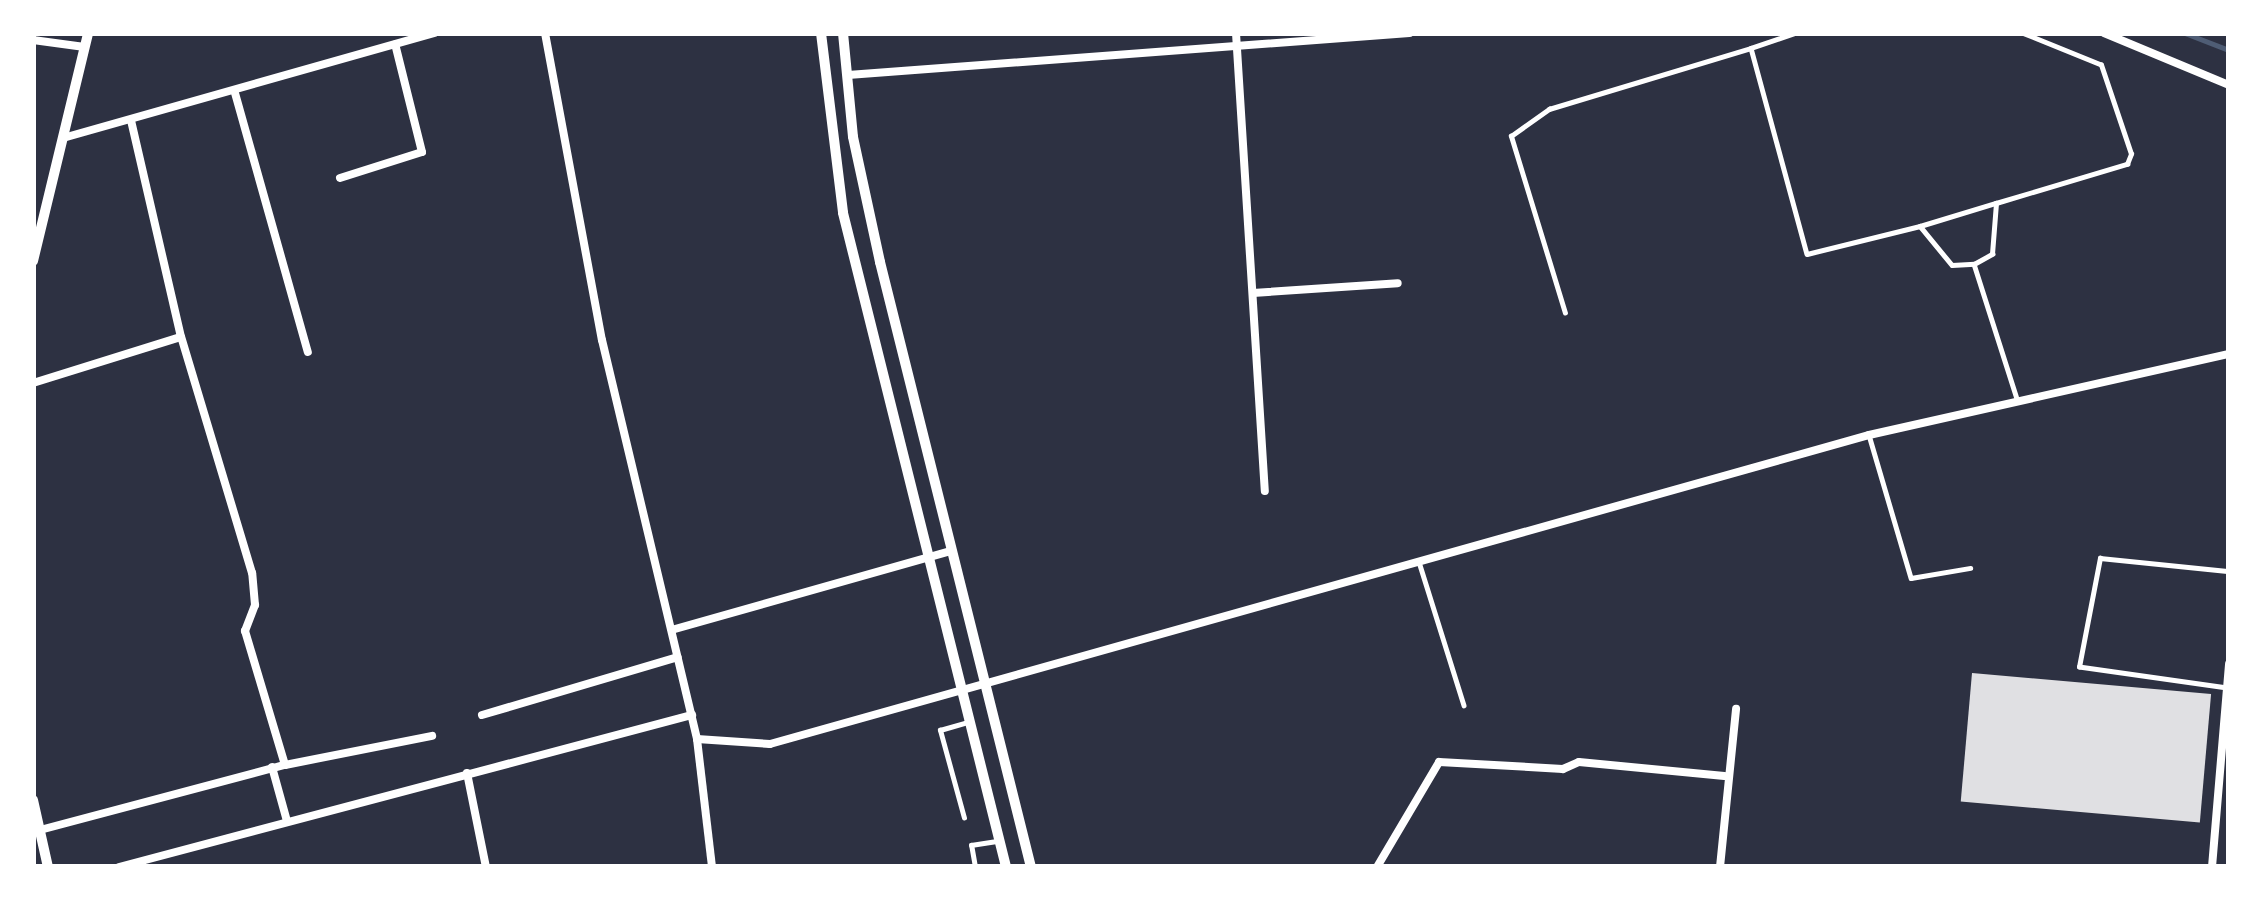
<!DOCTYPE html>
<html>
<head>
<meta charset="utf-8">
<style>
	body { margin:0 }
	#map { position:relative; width:2262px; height:900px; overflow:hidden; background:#2d3142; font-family:Mulish,sans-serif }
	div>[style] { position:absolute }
	.stream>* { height:4.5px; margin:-2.25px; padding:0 2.25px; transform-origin:2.25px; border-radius:2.25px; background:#4f5d75 }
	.building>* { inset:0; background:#e0e0e3; transform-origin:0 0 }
	.service>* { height:4.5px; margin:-2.25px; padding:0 2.25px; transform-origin:2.25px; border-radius:2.25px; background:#fff }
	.minor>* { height:8px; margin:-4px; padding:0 4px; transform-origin:4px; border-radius:4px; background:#fff }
	.tertiary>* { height:10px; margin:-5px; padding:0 5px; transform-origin:5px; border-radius:5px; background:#fff }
	.secondary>* { height:10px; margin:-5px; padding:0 5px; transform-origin:5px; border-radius:5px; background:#fff }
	span { translate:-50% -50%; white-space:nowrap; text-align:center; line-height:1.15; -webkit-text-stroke:9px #fff; paint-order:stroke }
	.frame { position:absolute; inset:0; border:36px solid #fff; pointer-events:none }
</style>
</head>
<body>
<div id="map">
	<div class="stream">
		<i style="left:2185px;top:33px;width:47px;rotate:21.1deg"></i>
	</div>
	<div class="building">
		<i style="left:1972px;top:673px;width:240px;height:129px;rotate:5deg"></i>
	</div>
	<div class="service">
		<i style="left:1751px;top:48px;width:46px;rotate:-18.8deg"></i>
		<i style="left:1920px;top:226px;width:78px;rotate:-17deg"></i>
		<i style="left:1974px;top:264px;width:21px;rotate:-29deg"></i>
		<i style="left:1992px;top:254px;width:51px;rotate:-85.5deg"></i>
		<i style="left:1996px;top:203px;width:137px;rotate:-16.6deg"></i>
		<i style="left:2127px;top:164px;width:11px;rotate:-68deg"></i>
		<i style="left:2131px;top:154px;width:94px;rotate:-108.6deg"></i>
		<i style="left:2101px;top:65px;width:85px;rotate:-157.9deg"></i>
		<i style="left:1565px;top:313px;width:185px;rotate:-107deg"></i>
		<i style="left:1511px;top:136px;width:47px;rotate:-35.4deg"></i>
		<i style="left:1549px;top:109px;width:211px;rotate:-16.8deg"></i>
		<i style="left:1751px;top:48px;width:213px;rotate:74.8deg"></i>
		<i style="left:1807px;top:254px;width:116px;rotate:-13.9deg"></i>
		<i style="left:1920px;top:226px;width:50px;rotate:50.6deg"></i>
		<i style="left:1952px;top:265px;width:22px;rotate:-3deg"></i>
		<i style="left:1974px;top:264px;width:142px;rotate:72.3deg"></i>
		<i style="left:1869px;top:435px;width:149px;rotate:73.6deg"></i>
		<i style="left:1911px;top:578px;width:60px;rotate:-9.6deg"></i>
		<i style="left:1420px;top:565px;width:147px;rotate:72.6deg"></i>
		<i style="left:2227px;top:688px;width:149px;rotate:-171.9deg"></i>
		<i style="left:2079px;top:667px;width:111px;rotate:-79.1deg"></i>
		<i style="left:2100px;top:558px;width:130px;rotate:5.8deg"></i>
		<i style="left:964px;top:818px;width:91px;rotate:-105.3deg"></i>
		<i style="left:940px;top:730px;width:29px;rotate:-16deg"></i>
		<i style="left:975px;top:867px;width:22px;rotate:-100deg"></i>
		<i style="left:971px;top:845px;width:24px;rotate:-9deg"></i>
	</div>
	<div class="minor">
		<i style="left:545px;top:33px;width:312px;rotate:79.5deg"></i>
		<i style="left:602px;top:340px;width:410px;rotate:76.6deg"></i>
		<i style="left:697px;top:739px;width:129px;rotate:83.3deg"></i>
		<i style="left:1236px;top:33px;width:459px;rotate:86.4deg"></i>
		<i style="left:2104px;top:33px;width:135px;rotate:22.6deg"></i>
		<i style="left:33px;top:40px;width:52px;rotate:7.7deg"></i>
		<i style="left:848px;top:75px;width:563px;rotate:-4.28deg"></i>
		<i style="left:235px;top:93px;width:269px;rotate:74.3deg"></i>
		<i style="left:63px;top:138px;width:387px;rotate:-15.8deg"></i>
		<i style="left:340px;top:178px;width:86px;rotate:-17.6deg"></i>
		<i style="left:422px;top:152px;width:111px;rotate:-104deg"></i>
		<i style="left:1253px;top:293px;width:145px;rotate:-3.9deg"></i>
		<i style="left:33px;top:383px;width:155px;rotate:-17.3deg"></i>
		<i style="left:675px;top:629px;width:287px;rotate:-15.8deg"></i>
		<i style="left:482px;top:715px;width:204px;rotate:-16.5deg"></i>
		<i style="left:697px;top:739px;width:73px;rotate:3.9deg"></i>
		<i style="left:770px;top:744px;width:1142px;rotate:-15.7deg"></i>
		<i style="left:1869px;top:435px;width:369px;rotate:-12.7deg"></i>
		<i style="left:285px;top:765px;width:150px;rotate:-11.2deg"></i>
		<i style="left:272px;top:767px;width:56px;rotate:74.5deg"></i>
		<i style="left:467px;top:773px;width:96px;rotate:78.6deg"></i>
		<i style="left:40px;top:830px;width:253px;rotate:-14.9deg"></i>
		<i style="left:285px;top:765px;width:140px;rotate:-106.6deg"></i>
		<i style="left:245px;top:631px;width:28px;rotate:-69deg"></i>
		<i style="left:255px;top:605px;width:32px;rotate:-95deg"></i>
		<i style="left:252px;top:573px;width:246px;rotate:-106.7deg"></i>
		<i style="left:181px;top:337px;width:222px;rotate:-103deg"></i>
		<i style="left:119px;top:867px;width:593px;rotate:-14.86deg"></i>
		<i style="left:1377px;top:867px;width:122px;rotate:-59.4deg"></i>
		<i style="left:1439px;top:762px;width:124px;rotate:3.2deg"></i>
		<i style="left:1563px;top:769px;width:17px;rotate:-24deg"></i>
		<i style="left:1579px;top:762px;width:146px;rotate:5.5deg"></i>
		<i style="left:1720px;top:867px;width:159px;rotate:-84.2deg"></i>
		<i style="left:2212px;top:867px;width:204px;rotate:-85.2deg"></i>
	</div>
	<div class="tertiary">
		<i style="left:33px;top:261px;width:235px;rotate:-76.4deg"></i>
		<i style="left:33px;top:800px;width:69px;rotate:77.4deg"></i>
	</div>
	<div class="secondary">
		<i style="left:821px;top:33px;width:181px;rotate:83deg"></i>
		<i style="left:843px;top:213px;width:674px;rotate:76deg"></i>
		<i style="left:843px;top:33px;width:104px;rotate:84.5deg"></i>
		<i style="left:853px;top:137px;width:128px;rotate:77.8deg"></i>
		<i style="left:880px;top:262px;width:624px;rotate:75.99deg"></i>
	</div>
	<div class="frame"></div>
</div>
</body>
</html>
